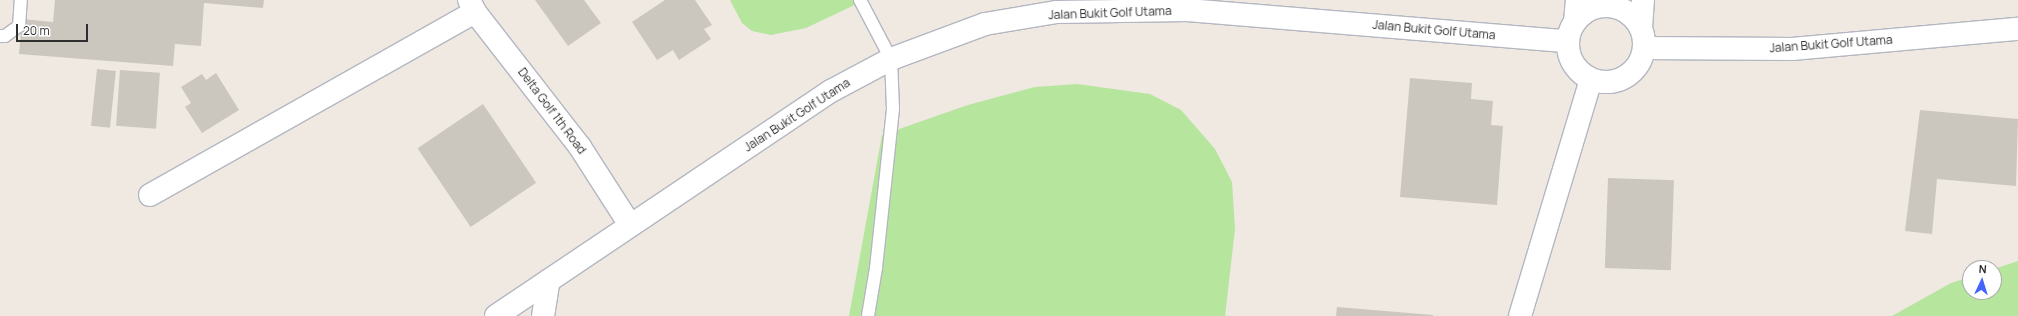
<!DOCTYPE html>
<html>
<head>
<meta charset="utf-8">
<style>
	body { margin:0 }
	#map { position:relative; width:2018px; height:316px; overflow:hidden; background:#efe9e1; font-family:Manrope,sans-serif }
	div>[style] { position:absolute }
	.green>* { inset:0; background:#b6e59e }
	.building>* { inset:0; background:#cbc7bf; transform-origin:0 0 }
	.roads { filter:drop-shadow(1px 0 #b4b7c1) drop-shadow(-1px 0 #b4b7c1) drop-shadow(0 1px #b4b7c1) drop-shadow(0 -1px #b4b7c1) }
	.service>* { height:12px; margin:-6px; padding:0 6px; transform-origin:6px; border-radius:6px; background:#fff }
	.minor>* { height:22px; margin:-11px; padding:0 11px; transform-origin:11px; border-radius:11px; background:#fff }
	.tertiary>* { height:22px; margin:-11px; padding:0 11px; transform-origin:11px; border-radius:11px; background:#fff }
	.tertiary>.ring { margin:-11px; padding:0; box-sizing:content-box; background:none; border:22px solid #fff; border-radius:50% }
	span { translate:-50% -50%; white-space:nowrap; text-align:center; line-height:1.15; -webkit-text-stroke:3px #fff; paint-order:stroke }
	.street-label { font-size:12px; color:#2e2e2e }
	.north { position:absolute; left:1962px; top:260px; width:40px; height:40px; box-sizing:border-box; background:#fff; border:1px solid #ababab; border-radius:50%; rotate:4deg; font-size:11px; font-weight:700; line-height:16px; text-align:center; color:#2e2e2e }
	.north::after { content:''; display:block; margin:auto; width:14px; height:18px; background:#4264fb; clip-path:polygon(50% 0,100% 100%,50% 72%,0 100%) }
	.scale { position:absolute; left:16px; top:24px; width:72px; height:18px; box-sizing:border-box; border:2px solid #2e2e2e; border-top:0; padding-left:5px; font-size:12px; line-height:14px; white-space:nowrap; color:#2e2e2e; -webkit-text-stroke:3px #fff; paint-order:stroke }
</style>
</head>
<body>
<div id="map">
	<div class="green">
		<i style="clip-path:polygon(730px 0,865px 0,806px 28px,771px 35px,752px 31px,742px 23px)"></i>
		<i style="clip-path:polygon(1077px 84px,1150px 94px,1181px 110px,1215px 149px,1232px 182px,1235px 229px,1225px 316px,849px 316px,882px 135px,968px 105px,1035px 87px)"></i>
		<i style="clip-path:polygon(2018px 261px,2018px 316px,1892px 316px,1951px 283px,1970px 277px,1970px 292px,1994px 292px,1994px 269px)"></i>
	</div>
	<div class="building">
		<i style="clip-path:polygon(55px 0,264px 0,263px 8px,204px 3px,201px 46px,175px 44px,173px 66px,19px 54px,22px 19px,53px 22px)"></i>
		<i style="clip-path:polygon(535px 0,584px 0,601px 23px,568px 46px)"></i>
		<i style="clip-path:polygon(665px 0,695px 0,712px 25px,704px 29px,711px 39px,679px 60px,673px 50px,657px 60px,632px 22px)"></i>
		<i style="left:97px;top:69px;width:19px;height:57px;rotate:6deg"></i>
		<i style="left:120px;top:70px;width:40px;height:56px;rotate:4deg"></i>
		<i style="clip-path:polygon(216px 73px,239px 110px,202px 133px,185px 107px,191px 103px,181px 87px,202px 74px,206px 80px)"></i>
		<i style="clip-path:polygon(1410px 78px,1472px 83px,1471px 99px,1493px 101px,1491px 125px,1503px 126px,1497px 205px,1400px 197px)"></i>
		<i style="left:483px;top:104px;width:95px;height:79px;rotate:56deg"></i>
		<i style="clip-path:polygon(1920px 110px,2018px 119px,2016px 186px,1937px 179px,1932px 234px,1905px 231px)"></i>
		<i style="left:1608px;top:178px;width:66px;height:90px;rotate:2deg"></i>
		<i style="clip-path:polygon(1337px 307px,1433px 315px,1433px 316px,1336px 316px)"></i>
	</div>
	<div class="roads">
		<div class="service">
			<i style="left:860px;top:0;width:67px;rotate:62.3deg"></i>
			<i style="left:891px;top:59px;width:50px;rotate:87.7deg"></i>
			<i style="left:893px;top:109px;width:160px;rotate:96.1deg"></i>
			<i style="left:876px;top:268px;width:49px;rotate:99.5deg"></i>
			<i style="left:0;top:36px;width:5px"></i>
			<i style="left:5px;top:36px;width:17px;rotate:-36deg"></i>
			<i style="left:19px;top:26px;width:26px;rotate:-86deg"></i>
		</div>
		<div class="minor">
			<i style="left:469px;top:0;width:13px;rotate:63deg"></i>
			<i style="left:475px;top:12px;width:171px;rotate:52.1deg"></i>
			<i style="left:580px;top:147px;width:93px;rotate:57.3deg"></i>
			<i style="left:1575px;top:22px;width:22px;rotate:-85deg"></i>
			<i style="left:1641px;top:28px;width:28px;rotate:-86deg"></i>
			<i style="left:150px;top:195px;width:373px;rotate:-29.4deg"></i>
			<i style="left:543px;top:316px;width:36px;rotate:-81deg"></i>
			<i style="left:1520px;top:316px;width:247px;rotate:-73.3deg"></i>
		</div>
		<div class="tertiary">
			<i class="ring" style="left:1568px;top:6px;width:54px;height:54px"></i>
			<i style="left:1644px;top:48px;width:148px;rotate:0.4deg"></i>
			<i style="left:1792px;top:49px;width:227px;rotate:-5.1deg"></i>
			<i style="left:496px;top:316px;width:404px;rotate:-33.9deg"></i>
			<i style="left:831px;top:91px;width:68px;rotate:-28.1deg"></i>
			<i style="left:891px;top:59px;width:100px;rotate:-20.4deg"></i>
			<i style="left:985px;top:24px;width:73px;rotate:-9.5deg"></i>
			<i style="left:1057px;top:12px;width:130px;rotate:-0.9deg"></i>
			<i style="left:1187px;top:10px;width:382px;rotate:4.7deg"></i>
		</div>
	</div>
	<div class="street-label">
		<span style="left:1110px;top:13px;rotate:-2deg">Jalan Bukit Golf Utama</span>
		<span style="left:1434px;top:30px;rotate:5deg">Jalan Bukit Golf Utama</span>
		<span style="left:1831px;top:44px;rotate:-4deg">Jalan Bukit Golf Utama</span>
		<span style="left:552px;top:111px;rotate:53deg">Delta Golf 1th Road</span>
		<span style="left:797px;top:115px;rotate:-33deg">Jalan Bukit Golf Utama</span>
	</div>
	<div class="north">N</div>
	<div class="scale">20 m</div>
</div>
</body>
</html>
